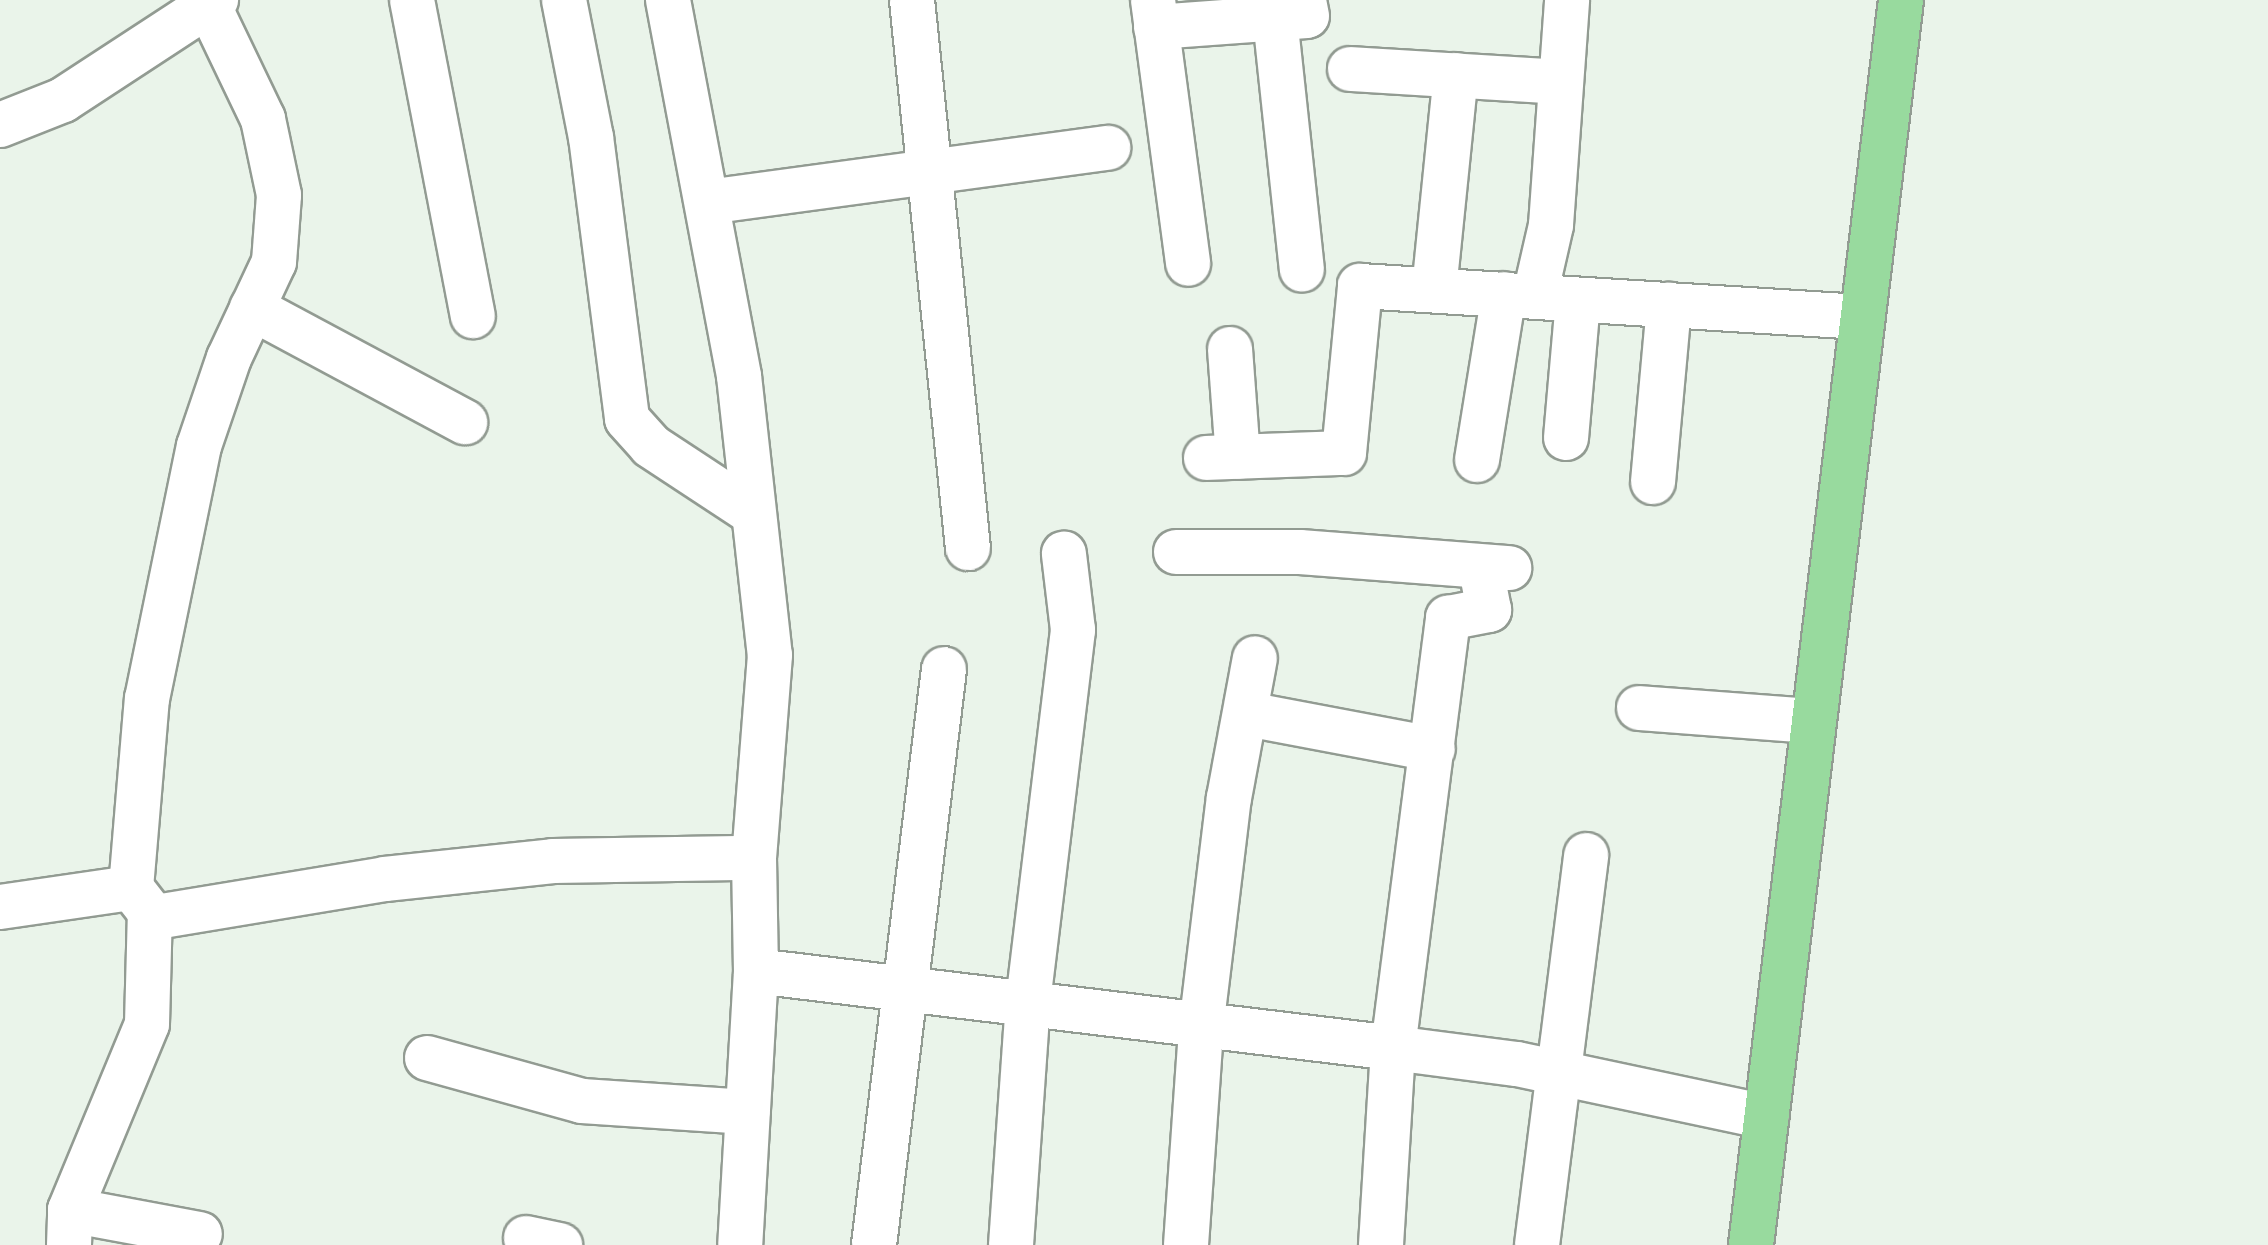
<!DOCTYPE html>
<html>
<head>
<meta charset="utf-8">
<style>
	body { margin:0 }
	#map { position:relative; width:2268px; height:1245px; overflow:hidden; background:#eaf4ea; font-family:"Exo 2",sans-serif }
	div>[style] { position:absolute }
	.roads { filter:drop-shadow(2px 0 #929b92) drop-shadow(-2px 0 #929b92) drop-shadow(0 2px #929b92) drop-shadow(0 -2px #929b92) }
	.minor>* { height:44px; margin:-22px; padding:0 22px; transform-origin:22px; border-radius:22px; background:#fff }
	.major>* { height:44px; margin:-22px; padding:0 22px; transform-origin:22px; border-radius:22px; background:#98da9e }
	span { translate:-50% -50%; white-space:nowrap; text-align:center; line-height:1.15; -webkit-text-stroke:8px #fdfffd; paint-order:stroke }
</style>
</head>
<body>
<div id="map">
	<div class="roads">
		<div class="minor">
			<i style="left:412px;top:0;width:322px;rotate:79.1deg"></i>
			<i style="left:564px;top:0;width:140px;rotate:78.9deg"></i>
			<i style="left:591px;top:137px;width:284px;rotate:82.7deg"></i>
			<i style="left:627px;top:419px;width:36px;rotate:48deg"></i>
			<i style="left:651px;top:446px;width:122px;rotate:33.3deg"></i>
			<i style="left:668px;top:0;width:383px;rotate:79.3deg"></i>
			<i style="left:739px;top:376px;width:281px;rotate:83.7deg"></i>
			<i style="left:770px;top:655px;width:204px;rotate:94.5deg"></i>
			<i style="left:754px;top:858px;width:113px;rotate:89deg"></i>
			<i style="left:756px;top:971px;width:274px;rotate:93.3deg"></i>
			<i style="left:912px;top:0;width:551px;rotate:84.17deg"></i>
			<i style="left:1153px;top:0;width:266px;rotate:82.4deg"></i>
			<i style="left:1275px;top:18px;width:253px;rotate:83.9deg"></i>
			<i style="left:1156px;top:27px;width:151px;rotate:-4.2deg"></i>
			<i style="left:1307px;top:16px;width:16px;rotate:-101deg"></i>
			<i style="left:1350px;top:69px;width:211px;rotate:3.5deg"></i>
			<i style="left:0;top:125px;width:68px;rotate:-21.6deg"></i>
			<i style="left:63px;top:100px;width:183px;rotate:-33.2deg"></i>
			<i style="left:707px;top:202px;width:405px;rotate:-7.7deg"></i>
			<i style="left:1434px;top:290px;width:216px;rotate:-84.2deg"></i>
			<i style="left:1535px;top:295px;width:72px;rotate:-77.1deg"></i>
			<i style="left:1551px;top:225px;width:226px;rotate:-85.9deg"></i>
			<i style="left:252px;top:308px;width:242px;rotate:28.2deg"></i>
			<i style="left:1230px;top:349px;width:108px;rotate:85.8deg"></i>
			<i style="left:1566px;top:438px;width:138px;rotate:-85deg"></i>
			<i style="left:1206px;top:458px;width:138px;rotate:-2.1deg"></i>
			<i style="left:1344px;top:453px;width:168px;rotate:-84.5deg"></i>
			<i style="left:1360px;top:286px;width:502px;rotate:3.54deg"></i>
			<i style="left:1477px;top:460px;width:168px;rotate:-80.8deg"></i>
			<i style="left:1653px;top:482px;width:178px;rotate:-84.8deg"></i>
			<i style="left:1176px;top:552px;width:124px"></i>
			<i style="left:1300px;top:552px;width:210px;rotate:4.4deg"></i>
			<i style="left:1639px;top:708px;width:174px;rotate:4.3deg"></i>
			<i style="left:1247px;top:714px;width:189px;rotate:10.7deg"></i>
			<i style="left:0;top:907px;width:132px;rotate:-8.3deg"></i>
			<i style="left:150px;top:918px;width:238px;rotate:-9.4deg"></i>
			<i style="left:385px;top:879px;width:169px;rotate:-6.1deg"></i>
			<i style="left:553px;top:861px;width:201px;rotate:-0.9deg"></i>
			<i style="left:756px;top:971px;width:642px;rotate:6.89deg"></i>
			<i style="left:1393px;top:1048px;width:434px;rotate:-82.7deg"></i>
			<i style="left:1448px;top:618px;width:42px;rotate:-11deg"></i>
			<i style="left:1489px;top:610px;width:42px;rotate:-101deg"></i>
			<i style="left:427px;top:1058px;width:161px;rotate:15.5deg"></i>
			<i style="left:582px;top:1101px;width:166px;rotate:3.8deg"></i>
			<i style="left:70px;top:1210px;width:132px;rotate:10.5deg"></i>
			<i style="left:526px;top:1238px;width:35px;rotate:12deg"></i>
			<i style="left:69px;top:1245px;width:35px;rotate:-88deg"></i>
			<i style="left:70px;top:1210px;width:201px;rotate:-67.5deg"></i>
			<i style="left:147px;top:1024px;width:112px;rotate:-88.5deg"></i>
			<i style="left:150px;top:912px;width:31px;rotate:-128deg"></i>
			<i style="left:131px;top:888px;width:190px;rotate:-85.2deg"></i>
			<i style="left:147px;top:699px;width:258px;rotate:-78.4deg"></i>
			<i style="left:199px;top:446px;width:93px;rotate:-71.2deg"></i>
			<i style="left:229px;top:358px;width:106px;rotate:-64.9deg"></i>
			<i style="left:274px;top:262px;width:67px;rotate:-85.7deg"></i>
			<i style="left:279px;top:195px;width:78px;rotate:-101.9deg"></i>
			<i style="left:263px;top:119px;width:127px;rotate:-115.6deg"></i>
			<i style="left:874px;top:1245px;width:580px;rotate:-83.07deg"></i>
			<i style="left:1011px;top:1245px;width:244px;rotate:-86deg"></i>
			<i style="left:1028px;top:1002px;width:375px;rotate:-83.1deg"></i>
			<i style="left:1073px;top:630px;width:77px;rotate:-96.8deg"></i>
			<i style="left:1186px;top:1245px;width:218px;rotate:-86deg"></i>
			<i style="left:1201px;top:1028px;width:232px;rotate:-83.1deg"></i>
			<i style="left:1229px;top:798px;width:142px;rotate:-79.5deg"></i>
			<i style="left:1381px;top:1245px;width:197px;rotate:-86.5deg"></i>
			<i style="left:1393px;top:1048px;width:125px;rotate:7.4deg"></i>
			<i style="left:1517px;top:1064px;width:255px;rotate:12deg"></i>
			<i style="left:1537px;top:1245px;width:393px;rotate:-82.8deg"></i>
		</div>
		<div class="major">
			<i style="left:1751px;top:1245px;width:1254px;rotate:-83.13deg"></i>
		</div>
	</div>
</div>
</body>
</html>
